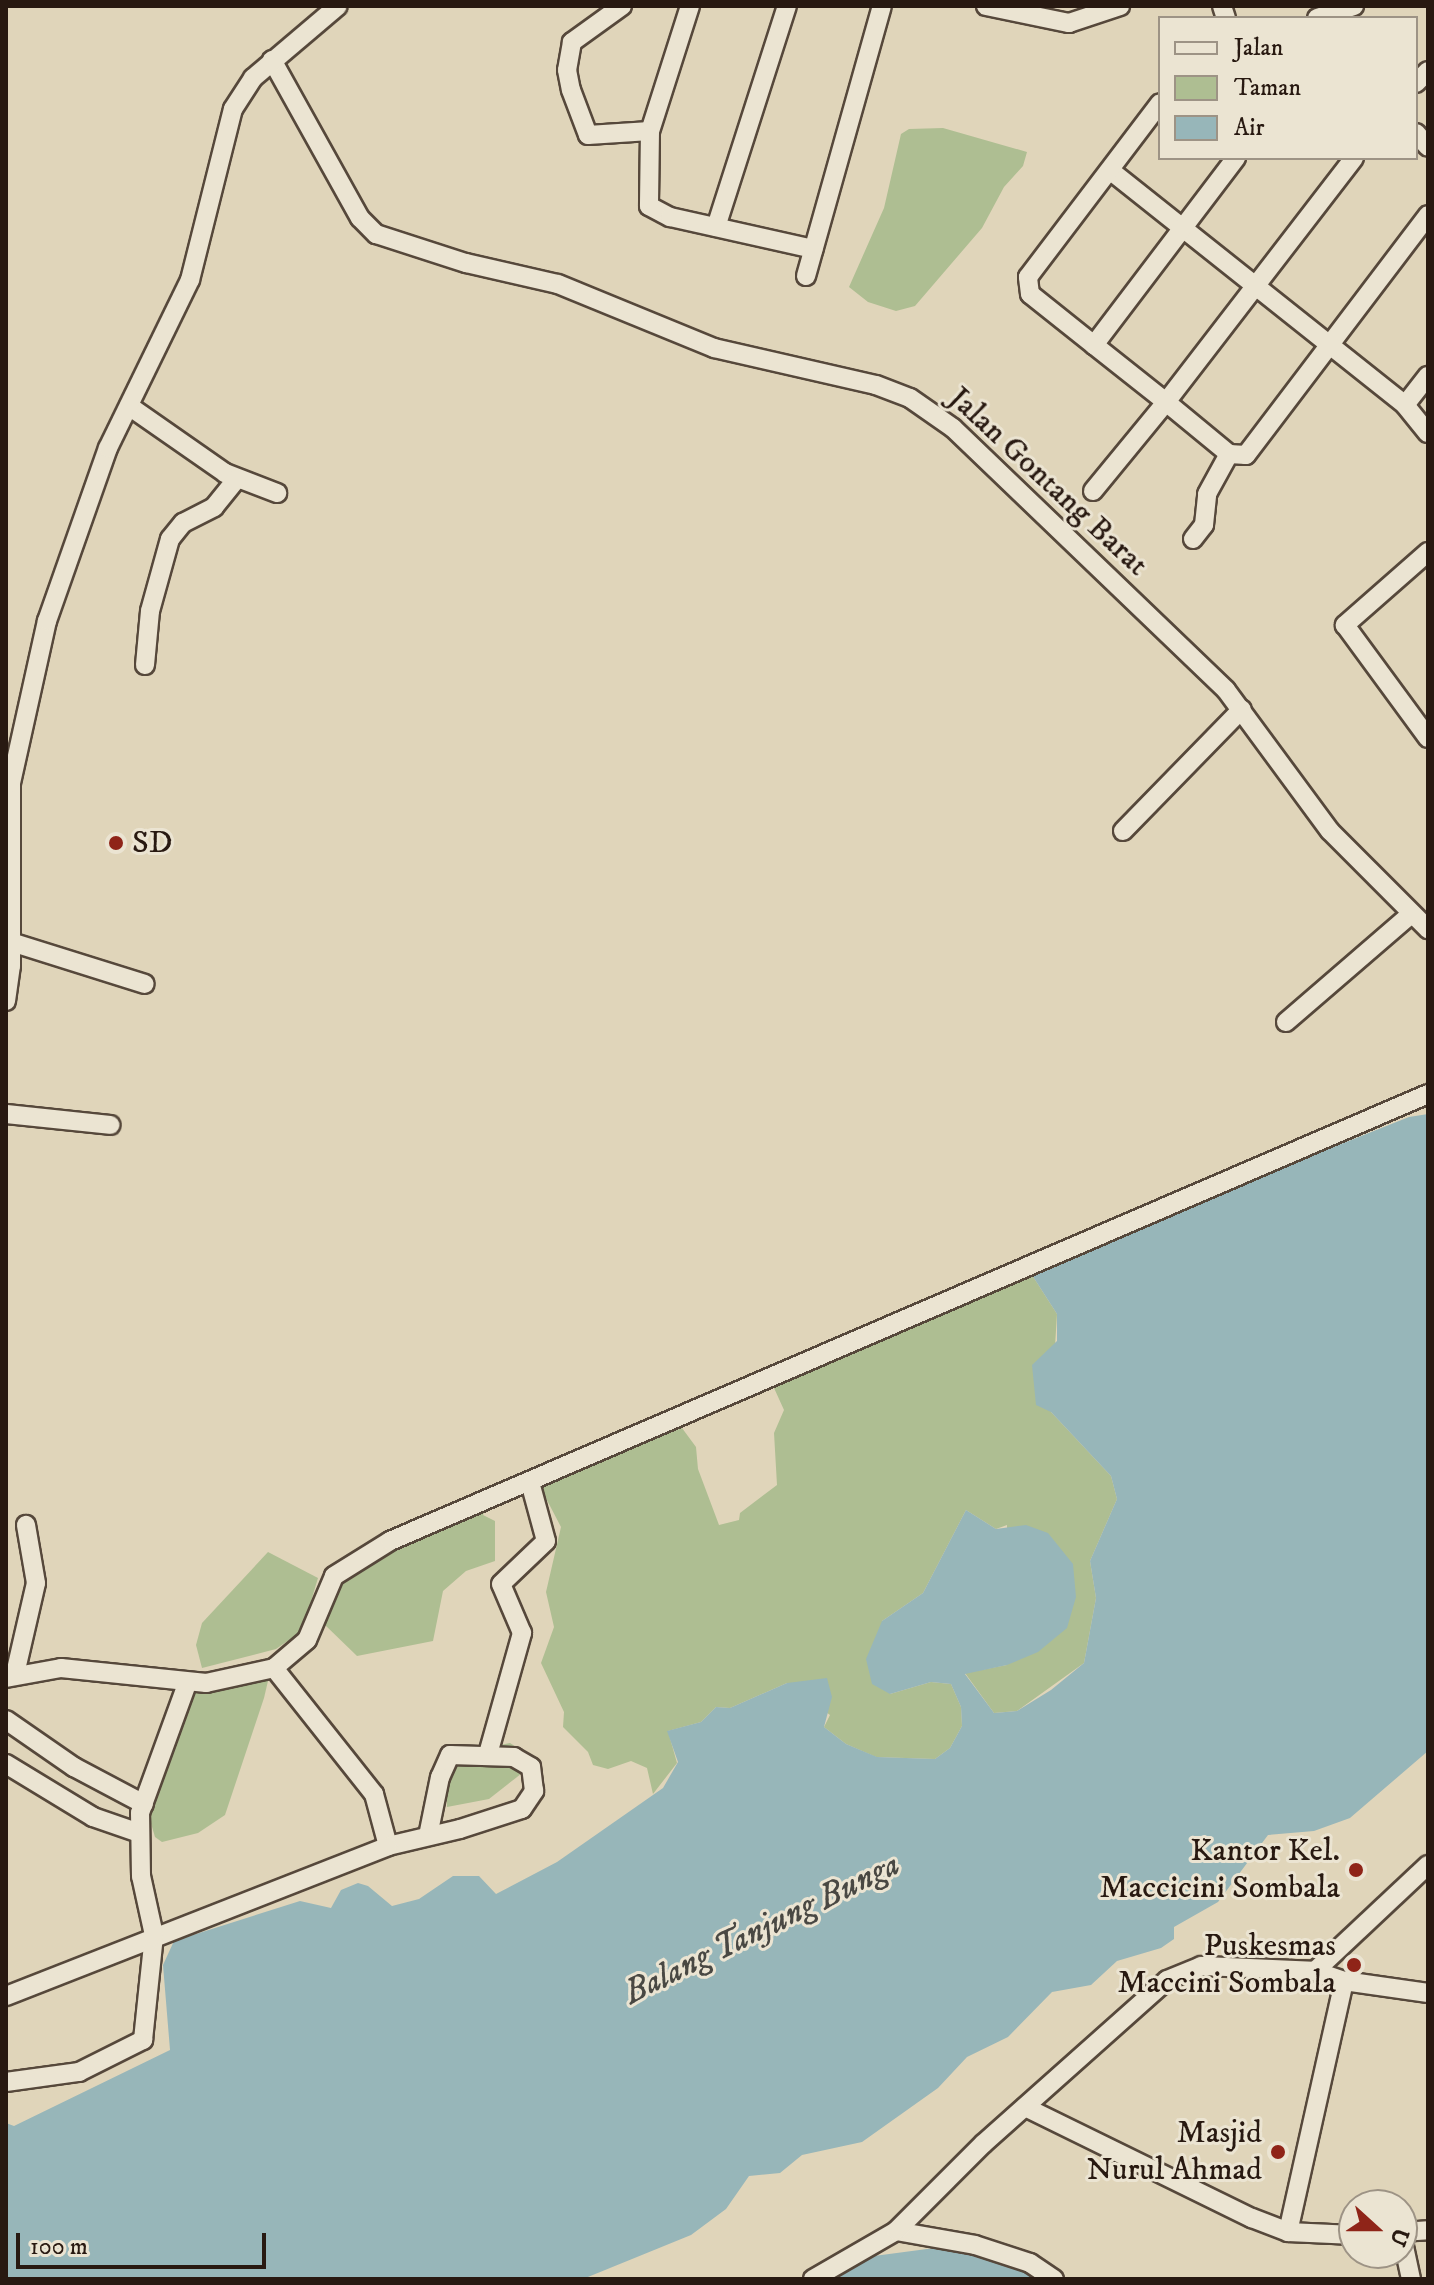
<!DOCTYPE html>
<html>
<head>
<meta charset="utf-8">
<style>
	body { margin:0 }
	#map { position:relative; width:1434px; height:2285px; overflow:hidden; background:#e0d5ba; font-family:"IM FELL DW Pica",serif }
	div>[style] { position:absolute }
	.green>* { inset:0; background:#aebe92 }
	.water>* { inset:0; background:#97b6b9 }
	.roads { filter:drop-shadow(2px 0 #56483b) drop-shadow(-2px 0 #56483b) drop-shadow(0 2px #56483b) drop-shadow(0 -2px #56483b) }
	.minor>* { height:18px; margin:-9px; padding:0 9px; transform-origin:9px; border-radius:9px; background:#ebe4d2 }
	.dots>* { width:22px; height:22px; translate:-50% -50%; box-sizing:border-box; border:4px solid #ebe4d2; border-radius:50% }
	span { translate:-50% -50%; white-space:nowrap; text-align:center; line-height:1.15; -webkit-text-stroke:6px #ebe4d2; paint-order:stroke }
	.street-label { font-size:32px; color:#281911 }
	.poi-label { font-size:32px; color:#281911 }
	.left { translate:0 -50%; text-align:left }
	.right { translate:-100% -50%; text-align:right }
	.water-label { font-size:34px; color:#494843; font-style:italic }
	.frame { position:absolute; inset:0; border:8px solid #281911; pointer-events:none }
	.legend { position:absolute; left:1158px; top:16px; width:260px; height:144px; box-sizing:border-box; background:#ebe4d2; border:2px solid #9d9385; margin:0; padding:10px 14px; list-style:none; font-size:24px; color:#281911 }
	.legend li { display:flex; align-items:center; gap:16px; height:40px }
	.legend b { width:40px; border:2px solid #9d9385 }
	.north { position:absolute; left:1338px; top:2189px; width:80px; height:80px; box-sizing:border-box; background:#ebe4d2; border:2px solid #9d9385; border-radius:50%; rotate:111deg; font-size:22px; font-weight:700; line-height:32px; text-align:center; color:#281911 }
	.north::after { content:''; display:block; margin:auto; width:28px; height:36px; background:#8f2418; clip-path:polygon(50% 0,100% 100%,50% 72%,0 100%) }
	.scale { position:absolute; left:16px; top:2233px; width:250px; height:36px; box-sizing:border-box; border:4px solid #281911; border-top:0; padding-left:10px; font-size:24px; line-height:28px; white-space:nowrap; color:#281911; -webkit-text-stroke:6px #ebe4d2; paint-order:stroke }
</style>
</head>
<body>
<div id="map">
	<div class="green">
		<i style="clip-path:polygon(943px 128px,1027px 152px,1023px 166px,1004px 187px,982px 228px,915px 306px,896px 311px,868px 302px,849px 287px,884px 208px,901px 134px,909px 129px)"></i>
		<i style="clip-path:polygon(1032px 1275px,1057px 1314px,1051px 1412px,1111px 1476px,1117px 1499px,1090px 1561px,1096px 1598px,1084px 1663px,1017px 1711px,994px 1713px,965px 1673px,1007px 1665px,1007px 1525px,996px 1529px,966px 1510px,923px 1593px,882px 1621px,890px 1694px,931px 1682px,951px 1684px,961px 1707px,962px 1726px,950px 1748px,935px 1759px,876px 1757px,846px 1744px,824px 1727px,830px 1715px,787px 1683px,730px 1708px,716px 1707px,701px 1722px,668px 1731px,677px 1763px,653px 1794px,647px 1768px,631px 1761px,608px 1769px,593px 1765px,588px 1752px,563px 1727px,564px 1712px,541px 1663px,554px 1627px,546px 1592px,561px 1527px,538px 1483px,682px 1428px,696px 1447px,698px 1469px,719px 1525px,739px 1520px,740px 1513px,777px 1485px,774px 1433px,784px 1410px,774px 1388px,777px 1377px)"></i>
		<i style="clip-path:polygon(487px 1507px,483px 1515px,495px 1521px,495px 1561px,466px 1571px,443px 1591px,433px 1641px,357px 1656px,324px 1624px,349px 1564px)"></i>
		<i style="clip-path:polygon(268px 1552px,318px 1578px,302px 1631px,276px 1649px,202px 1668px,196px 1645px,202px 1623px)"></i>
		<i style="clip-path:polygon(260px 1673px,268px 1681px,264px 1698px,225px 1815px,198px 1833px,162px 1842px,155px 1837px,146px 1807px,188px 1690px)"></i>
		<i style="clip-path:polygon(510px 1743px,524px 1752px,526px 1770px,489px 1799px,447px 1807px,446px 1749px,461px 1753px)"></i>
	</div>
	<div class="water">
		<i style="clip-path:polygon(1428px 1114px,1428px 1751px,1350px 1818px,1314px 1831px,1268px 1835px,1218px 1902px,1174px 1927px,1174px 1939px,1161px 1948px,1117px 1961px,1091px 1985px,1052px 1992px,1008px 2037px,967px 2057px,938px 2088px,862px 2142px,802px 2155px,780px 2173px,749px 2176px,726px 2209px,691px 2235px,583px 2279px,6px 2279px,6px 2123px,14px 2126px,170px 2050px,163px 1965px,174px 1941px,300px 1901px,331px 1908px,341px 1890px,358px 1883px,368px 1886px,392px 1906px,419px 1899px,453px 1876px,479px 1876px,496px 1894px,557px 1862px,663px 1788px,678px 1762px,667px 1731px,701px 1722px,716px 1707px,730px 1708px,787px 1683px,827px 1678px,832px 1697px,824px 1727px,846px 1744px,877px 1757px,935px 1759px,950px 1748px,962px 1726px,961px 1707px,951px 1684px,931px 1682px,890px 1694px,872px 1684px,866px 1659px,882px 1621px,923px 1593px,966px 1510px,996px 1529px,1026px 1525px,1048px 1533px,1073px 1564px,1076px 1597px,1067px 1628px,1038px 1652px,1007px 1665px,965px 1674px,994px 1713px,1017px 1711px,1051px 1690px,1084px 1663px,1096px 1598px,1090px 1561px,1117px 1499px,1111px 1476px,1051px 1412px,1036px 1405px,1032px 1365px,1057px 1341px,1057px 1314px,1032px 1275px,1228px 1189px,1409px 1117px)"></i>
		<i style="clip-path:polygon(942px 2247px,1015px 2265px,1037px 2279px,830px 2279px,874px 2256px)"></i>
	</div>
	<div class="roads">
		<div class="minor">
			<i style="left:622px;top:6px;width:62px;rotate:144.2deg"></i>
			<i style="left:572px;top:42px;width:28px;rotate:100deg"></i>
			<i style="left:567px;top:70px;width:20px;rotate:79deg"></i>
			<i style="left:571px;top:90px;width:48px;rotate:69.3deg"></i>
			<i style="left:588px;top:135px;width:62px;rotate:-3.7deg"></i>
			<i style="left:690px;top:6px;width:131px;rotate:107.7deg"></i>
			<i style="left:650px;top:131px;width:75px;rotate:90.8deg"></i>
			<i style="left:649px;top:206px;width:24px;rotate:28deg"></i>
			<i style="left:670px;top:217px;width:147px;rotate:12.6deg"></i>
			<i style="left:986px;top:6px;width:85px;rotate:11.6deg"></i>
			<i style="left:1069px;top:23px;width:54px;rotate:-18.4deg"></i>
			<i style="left:1222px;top:6px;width:13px;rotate:72deg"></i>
			<i style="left:1317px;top:18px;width:39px;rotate:-18deg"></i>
			<i style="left:272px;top:60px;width:181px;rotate:60.9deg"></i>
			<i style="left:360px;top:218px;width:23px;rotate:45deg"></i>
			<i style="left:376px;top:234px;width:95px;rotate:17.9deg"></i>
			<i style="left:466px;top:263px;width:94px;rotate:12.9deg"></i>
			<i style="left:558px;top:284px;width:169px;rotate:22.3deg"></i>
			<i style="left:714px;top:348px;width:166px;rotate:12.9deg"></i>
			<i style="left:876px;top:385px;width:36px;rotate:21deg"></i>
			<i style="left:910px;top:398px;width:52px;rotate:34.9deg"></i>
			<i style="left:953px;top:428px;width:378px;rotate:43.8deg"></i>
			<i style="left:1226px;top:690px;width:175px;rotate:53.6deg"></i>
			<i style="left:1330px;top:831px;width:139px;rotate:45deg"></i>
			<i style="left:1416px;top:83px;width:17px;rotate:-45deg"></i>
			<i style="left:1416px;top:133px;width:18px;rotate:49deg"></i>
			<i style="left:1354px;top:158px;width:308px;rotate:127.6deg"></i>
			<i style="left:1166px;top:402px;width:82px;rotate:39.5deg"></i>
			<i style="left:1229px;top:454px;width:17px;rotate:3deg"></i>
			<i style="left:1246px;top:455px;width:301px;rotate:-52.8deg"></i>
			<i style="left:1111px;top:171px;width:376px;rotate:38.5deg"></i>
			<i style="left:1405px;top:405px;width:37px;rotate:-52deg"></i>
			<i style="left:716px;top:227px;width:232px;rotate:-72.2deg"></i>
			<i style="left:806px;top:276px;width:280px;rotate:-74.3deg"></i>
			<i style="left:1094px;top:345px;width:82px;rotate:-141.4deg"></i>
			<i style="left:1030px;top:294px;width:17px;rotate:-97deg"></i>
			<i style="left:1028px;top:277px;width:218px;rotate:-52.8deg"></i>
			<i style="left:1405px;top:405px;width:36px;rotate:51deg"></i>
			<i style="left:129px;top:406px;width:117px;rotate:34.9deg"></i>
			<i style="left:225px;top:473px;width:56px;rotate:21deg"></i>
			<i style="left:1093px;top:491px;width:115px;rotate:-50.6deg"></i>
			<i style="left:1166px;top:402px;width:92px;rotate:-141.6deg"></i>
			<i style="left:1094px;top:345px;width:235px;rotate:-52.8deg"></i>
			<i style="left:1193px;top:539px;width:18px;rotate:-52deg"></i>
			<i style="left:1204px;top:525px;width:31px;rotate:-84deg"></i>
			<i style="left:1207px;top:494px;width:46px;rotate:-61.2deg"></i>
			<i style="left:1428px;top:552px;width:111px;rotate:138.7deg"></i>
			<i style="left:1345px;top:625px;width:140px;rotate:53.7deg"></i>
			<i style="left:145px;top:665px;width:54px;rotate:-84.7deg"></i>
			<i style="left:150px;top:611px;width:75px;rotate:-74.5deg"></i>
			<i style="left:170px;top:539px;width:21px;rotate:-51deg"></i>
			<i style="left:183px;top:523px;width:35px;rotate:-27deg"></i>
			<i style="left:214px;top:507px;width:36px;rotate:-51deg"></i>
			<i style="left:1123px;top:831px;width:170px;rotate:-45.7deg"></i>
			<i style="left:11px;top:942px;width:140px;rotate:17.4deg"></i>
			<i style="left:6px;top:1001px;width:35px;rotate:-82deg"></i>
			<i style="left:11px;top:966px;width:183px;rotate:-90deg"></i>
			<i style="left:11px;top:783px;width:166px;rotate:-77.5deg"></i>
			<i style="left:47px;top:621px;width:183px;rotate:-70.6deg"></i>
			<i style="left:108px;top:448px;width:187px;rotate:-64deg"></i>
			<i style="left:190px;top:280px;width:176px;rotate:-75.9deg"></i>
			<i style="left:233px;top:109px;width:37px;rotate:-57deg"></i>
			<i style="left:253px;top:78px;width:111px;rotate:-40.3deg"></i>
			<i style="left:1286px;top:1022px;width:164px;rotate:-40.8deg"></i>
			<i style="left:6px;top:1114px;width:105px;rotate:6deg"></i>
			<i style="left:274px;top:1668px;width:161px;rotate:51.6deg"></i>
			<i style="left:374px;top:1794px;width:54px;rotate:74.9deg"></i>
			<i style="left:388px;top:1846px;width:74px;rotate:-13.3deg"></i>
			<i style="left:460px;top:1829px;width:65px;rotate:-17.9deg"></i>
			<i style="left:522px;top:1809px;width:22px;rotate:-56deg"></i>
			<i style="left:534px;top:1791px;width:24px;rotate:-97deg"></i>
			<i style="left:531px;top:1767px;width:20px;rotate:-150deg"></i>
			<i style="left:514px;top:1757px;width:64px;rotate:-178.2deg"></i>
			<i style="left:450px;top:1755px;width:24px;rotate:114deg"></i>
			<i style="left:440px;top:1777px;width:60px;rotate:101.5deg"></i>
			<i style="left:15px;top:1674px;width:93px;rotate:-77deg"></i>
			<i style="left:36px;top:1583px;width:59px;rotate:-99.8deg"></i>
			<i style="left:6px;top:1678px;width:56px;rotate:-10.3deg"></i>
			<i style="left:61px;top:1668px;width:146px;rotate:5.9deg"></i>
			<i style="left:206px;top:1683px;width:70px;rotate:-12.4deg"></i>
			<i style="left:274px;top:1668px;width:43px;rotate:-40.3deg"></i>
			<i style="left:307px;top:1640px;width:69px;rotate:-67.1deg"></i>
			<i style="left:334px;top:1576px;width:66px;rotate:-32deg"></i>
			<i style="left:390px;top:1541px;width:1130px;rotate:-23.3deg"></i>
			<i style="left:6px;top:1720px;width:83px;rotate:34.7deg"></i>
			<i style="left:74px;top:1767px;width:79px;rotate:27.9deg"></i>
			<i style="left:488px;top:1754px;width:126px;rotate:-74.3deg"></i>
			<i style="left:522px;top:1633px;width:53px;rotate:-113.2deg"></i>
			<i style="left:501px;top:1584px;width:62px;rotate:-43.7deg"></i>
			<i style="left:546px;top:1541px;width:61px;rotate:-105.2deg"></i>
			<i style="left:6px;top:1764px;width:102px;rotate:31.3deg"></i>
			<i style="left:93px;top:1817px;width:49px;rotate:19.2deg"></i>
			<i style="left:1315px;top:1971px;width:31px;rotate:19deg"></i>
			<i style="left:1344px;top:1981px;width:85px;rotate:8.1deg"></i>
			<i style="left:6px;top:1996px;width:410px;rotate:-21.4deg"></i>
			<i style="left:6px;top:2082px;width:74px;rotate:-7.8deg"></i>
			<i style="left:79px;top:2072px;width:72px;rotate:-26.6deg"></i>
			<i style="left:143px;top:2040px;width:106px;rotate:-84deg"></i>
			<i style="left:154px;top:1935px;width:60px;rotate:-102.4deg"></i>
			<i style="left:141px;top:1876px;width:63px;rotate:-90.9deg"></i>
			<i style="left:140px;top:1813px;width:137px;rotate:-70deg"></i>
			<i style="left:1025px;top:2107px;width:253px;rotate:26.1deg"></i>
			<i style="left:1252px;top:2218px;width:39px;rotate:21deg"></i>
			<i style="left:1288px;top:2232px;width:66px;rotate:2.6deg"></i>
			<i style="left:896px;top:2231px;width:80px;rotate:10deg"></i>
			<i style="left:975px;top:2245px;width:58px;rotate:18.1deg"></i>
			<i style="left:1030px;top:2263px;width:29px;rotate:34deg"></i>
			<i style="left:1288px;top:2232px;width:257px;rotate:-77.4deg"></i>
			<i style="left:1402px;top:2232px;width:26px;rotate:-4deg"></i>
			<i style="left:1402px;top:2237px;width:43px;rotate:77.9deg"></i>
			<i style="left:813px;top:2279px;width:96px;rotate:-30deg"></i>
			<i style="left:896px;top:2231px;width:123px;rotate:-45deg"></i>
			<i style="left:983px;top:2144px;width:246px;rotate:-41.7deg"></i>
			<i style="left:1167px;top:1980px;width:37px;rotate:-22deg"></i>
			<i style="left:1201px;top:1966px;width:114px;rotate:2.5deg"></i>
			<i style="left:1315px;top:1971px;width:155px;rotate:-43.2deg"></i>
		</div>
	</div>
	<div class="dots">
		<i style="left:116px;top:843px;background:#8f2418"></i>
		<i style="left:1356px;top:1870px;background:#8f2418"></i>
		<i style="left:1354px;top:1965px;background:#8f2418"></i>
		<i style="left:1278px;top:2152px;background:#8f2418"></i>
	</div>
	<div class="street-label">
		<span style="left:1048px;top:482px;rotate:43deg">Jalan Gontang Barat</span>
	</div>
	<div class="poi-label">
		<span class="left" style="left:132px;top:843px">SD</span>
		<span class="right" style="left:1340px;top:1870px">Kantor Kel.<br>Maccicini Sombala</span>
		<span class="right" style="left:1336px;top:1965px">Puskesmas<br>Maccini Sombala</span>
		<span class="right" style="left:1262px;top:2152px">Masjid<br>Nurul Ahmad</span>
	</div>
	<div class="water-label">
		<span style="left:762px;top:1929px;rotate:-26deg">Balang Tanjung Bunga</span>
	</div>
	<div class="frame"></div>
	<ul class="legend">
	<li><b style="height:10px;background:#ebe4d2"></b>Jalan</li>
	<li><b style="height:22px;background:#aebe92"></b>Taman</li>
	<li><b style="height:22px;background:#97b6b9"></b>Air</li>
	</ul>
	<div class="north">U</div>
	<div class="scale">100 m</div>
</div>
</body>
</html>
